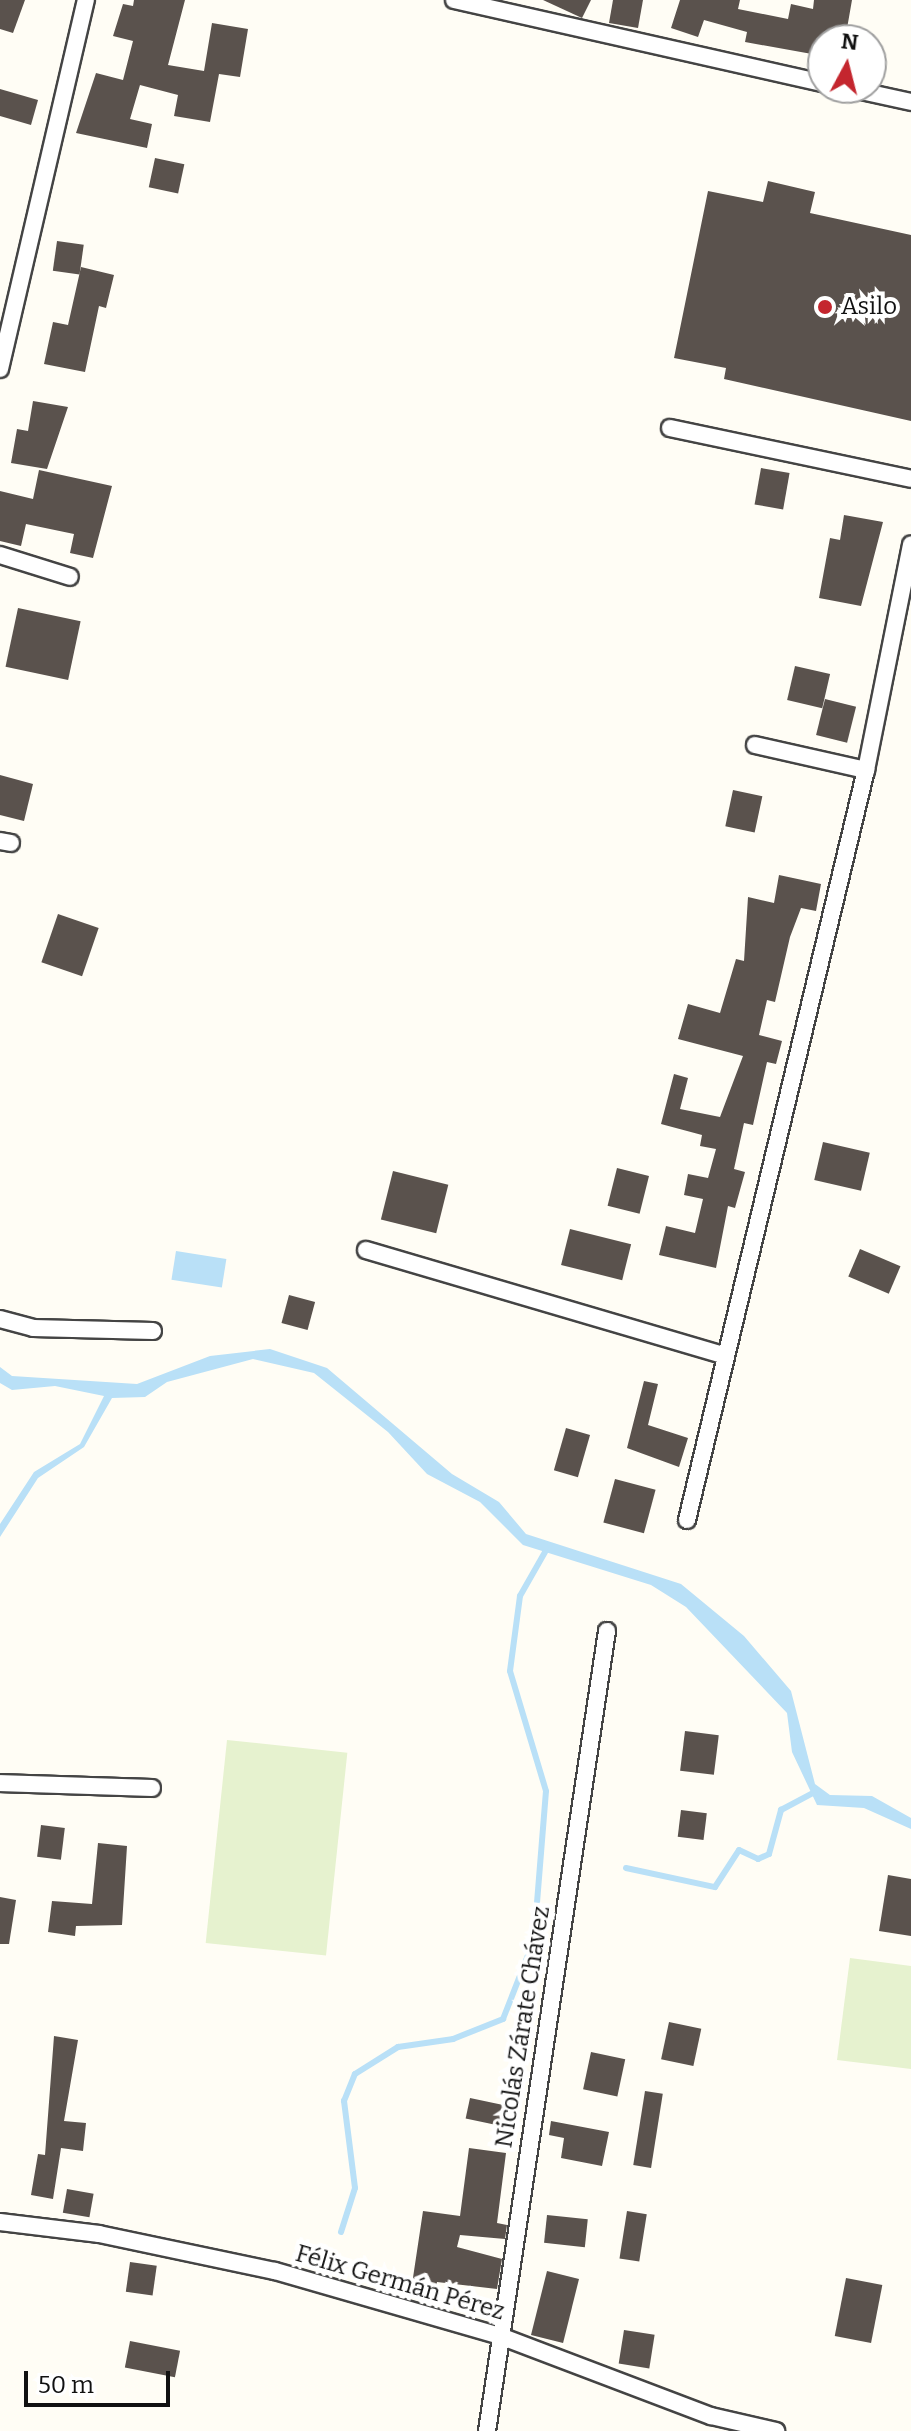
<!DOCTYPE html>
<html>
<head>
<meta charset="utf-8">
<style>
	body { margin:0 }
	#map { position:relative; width:911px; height:2431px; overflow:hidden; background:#fffdf5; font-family:Bitter,serif }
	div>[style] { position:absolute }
	.pitch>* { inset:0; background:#e6f2cf; transform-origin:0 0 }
	.water>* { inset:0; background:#b9e0f7; transform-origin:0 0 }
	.stream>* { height:6px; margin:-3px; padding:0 3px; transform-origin:3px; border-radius:3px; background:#b9e0f7 }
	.building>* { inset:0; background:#5a524d; transform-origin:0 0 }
	.roads { filter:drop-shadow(2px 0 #444) drop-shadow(-2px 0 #444) drop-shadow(0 2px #444) drop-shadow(0 -2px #444) }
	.minor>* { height:16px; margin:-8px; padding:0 8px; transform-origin:8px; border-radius:8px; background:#fff }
	.dots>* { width:22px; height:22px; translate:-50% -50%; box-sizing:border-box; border:4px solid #fff; border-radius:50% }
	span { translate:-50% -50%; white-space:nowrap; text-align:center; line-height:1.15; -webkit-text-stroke:8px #fff; paint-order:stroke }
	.poi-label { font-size:24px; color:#111 }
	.left { translate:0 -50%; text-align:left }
	.street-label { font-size:24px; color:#111 }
	.north { position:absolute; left:807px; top:24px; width:80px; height:80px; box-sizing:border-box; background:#fff; border:2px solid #a0a0a0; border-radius:50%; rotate:7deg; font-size:22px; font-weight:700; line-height:32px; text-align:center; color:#111 }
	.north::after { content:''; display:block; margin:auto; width:28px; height:36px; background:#c4262e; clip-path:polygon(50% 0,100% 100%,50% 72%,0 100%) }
	.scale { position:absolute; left:24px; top:2371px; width:146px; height:36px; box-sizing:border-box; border:4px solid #111; border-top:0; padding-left:10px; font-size:24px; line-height:28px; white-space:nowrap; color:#111; -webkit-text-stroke:6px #fff; paint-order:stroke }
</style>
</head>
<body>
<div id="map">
	<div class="pitch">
		<i style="left:227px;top:1740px;width:121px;height:204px;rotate:6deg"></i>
		<i style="clip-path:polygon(850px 1958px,911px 1966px,911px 2069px,837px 2060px)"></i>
	</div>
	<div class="water">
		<i style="left:176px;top:1251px;width:51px;height:29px;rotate:9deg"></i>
		<i style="clip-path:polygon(270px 1349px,327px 1368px,452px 1474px,499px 1502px,526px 1534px,681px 1584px,744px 1636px,791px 1691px,815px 1784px,830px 1795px,872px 1796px,911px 1818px,911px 1829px,864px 1808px,817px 1805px,792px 1752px,787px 1713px,686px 1607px,651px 1585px,523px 1545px,480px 1502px,427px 1474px,388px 1432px,314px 1373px,253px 1359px,167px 1382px,145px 1397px,112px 1398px,84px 1447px,38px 1478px,0 1537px,0 1524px,34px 1472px,80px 1444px,104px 1396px,55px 1386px,12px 1390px,0 1383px,0 1367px,12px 1376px,137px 1384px,210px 1356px)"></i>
	</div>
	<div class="stream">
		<i style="left:626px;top:1868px;width:91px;rotate:12.1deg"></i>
		<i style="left:715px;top:1887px;width:44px;rotate:-57deg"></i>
		<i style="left:739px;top:1850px;width:21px;rotate:25deg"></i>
		<i style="left:758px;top:1859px;width:12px;rotate:-24deg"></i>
		<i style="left:769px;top:1854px;width:46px;rotate:-74.7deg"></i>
		<i style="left:781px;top:1810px;width:38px;rotate:-28deg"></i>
		<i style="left:341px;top:2232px;width:46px;rotate:-72.3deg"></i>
		<i style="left:355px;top:2188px;width:88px;rotate:-97.2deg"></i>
		<i style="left:344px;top:2101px;width:29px;rotate:-68deg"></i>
		<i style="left:355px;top:2074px;width:51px;rotate:-32.1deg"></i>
		<i style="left:398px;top:2047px;width:56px;rotate:-8.3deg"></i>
		<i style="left:453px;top:2039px;width:54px;rotate:-21.8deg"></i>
		<i style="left:503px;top:2019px;width:85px;rotate:-68.6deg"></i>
		<i style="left:534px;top:1940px;width:149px;rotate:-85.4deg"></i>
		<i style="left:546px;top:1791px;width:125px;rotate:-106.7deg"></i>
		<i style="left:510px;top:1671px;width:76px;rotate:-82.4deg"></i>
		<i style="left:520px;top:1596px;width:51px;rotate:-60.4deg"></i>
	</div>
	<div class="building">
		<i style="clip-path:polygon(0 0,25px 0,13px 33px,0 29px)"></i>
		<i style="clip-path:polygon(134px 0,185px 0,168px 65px,204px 71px,212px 23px,248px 29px,240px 77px,219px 74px,210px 122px,174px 116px,178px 95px,140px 85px,130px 119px,152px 124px,147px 148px,76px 133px,96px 73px,123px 80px,133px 41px,113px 36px,123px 4px,133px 6px)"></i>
		<i style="clip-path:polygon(543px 0,591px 0,582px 18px)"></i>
		<i style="clip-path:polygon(613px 0,643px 0,638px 28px,609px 23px)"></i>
		<i style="clip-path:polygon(680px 0,740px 0,738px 9px,788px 19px,791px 4px,813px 9px,814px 0,852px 0,845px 40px,823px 40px,823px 56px,745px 42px,747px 32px,704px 20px,698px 37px,671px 28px)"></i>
		<i style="clip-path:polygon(0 89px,38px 100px,31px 125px,0 116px)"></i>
		<i style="left:155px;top:158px;width:30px;height:30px;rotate:12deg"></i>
		<i style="clip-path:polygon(768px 181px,815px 192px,810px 213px,911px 235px,911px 421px,724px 379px,726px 368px,674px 358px,708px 191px,763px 202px)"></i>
		<i style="left:57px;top:241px;width:27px;height:30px;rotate:8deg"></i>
		<i style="clip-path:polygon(81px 267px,114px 275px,106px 308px,99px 306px,85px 372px,44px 364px,53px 322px,68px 325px)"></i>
		<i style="clip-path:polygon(33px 401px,68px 407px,47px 469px,11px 463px,17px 429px,28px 431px)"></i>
		<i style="left:761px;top:468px;width:29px;height:37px;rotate:10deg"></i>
		<i style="clip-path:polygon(39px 470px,112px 486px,93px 558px,70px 553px,74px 534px,26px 524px,21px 546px,0 541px,0 491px,33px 499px)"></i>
		<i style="clip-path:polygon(844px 515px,883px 522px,861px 606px,819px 598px,830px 538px,840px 540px)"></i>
		<i style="left:18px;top:608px;width:64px;height:60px;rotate:12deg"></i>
		<i style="left:795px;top:666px;width:36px;height:35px;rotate:13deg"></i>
		<i style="left:825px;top:699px;width:32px;height:37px;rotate:14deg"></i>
		<i style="clip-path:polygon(0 775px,33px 784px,24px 821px,0 815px)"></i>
		<i style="left:733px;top:790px;width:30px;height:37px;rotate:12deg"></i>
		<i style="clip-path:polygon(779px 875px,821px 884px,816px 911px,801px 908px,790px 937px,775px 1002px,767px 1000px,759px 1035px,782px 1041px,776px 1064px,767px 1062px,753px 1125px,744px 1123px,734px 1169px,745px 1172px,735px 1208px,728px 1206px,716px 1268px,659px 1255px,666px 1226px,695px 1233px,703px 1199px,684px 1195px,688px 1174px,708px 1178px,716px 1149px,700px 1146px,702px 1135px,661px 1124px,674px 1074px,688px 1078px,680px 1109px,720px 1117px,743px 1056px,678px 1039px,688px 1004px,720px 1013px,736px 959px,744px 961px,748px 897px,774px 903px)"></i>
		<i style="left:58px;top:914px;width:43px;height:51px;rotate:19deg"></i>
		<i style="left:823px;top:1142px;width:48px;height:39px;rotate:13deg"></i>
		<i style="left:617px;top:1168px;width:33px;height:39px;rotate:14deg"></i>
		<i style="left:393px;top:1171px;width:57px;height:50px;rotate:14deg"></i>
		<i style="left:570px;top:1229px;width:63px;height:37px;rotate:14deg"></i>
		<i style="left:860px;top:1249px;width:44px;height:30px;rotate:23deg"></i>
		<i style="left:289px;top:1295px;width:27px;height:29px;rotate:15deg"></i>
		<i style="clip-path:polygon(644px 1381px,658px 1384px,648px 1425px,688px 1438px,679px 1467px,627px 1448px)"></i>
		<i style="left:566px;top:1428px;width:25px;height:44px;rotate:16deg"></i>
		<i style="left:615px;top:1479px;width:42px;height:45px;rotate:15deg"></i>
		<i style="left:685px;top:1731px;width:34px;height:40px;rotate:7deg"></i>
		<i style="left:681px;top:1810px;width:26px;height:27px;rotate:7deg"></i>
		<i style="left:41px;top:1825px;width:24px;height:32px;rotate:7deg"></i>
		<i style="clip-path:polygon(98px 1843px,127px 1846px,122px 1925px,76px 1926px,75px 1936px,48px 1932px,52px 1901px,92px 1904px)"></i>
		<i style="clip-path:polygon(888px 1875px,911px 1879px,911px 1936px,879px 1931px)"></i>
		<i style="clip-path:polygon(0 1897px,16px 1900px,9px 1944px,0 1944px)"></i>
		<i style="left:669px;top:2022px;width:33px;height:38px;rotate:12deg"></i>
		<i style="clip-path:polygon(54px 2036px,78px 2040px,64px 2121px,86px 2123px,83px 2151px,61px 2148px,53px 2199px,31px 2195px,38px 2154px,45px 2155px)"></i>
		<i style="left:591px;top:2052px;width:35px;height:38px;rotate:12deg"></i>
		<i style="left:645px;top:2091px;width:18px;height:75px;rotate:9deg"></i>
		<i style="left:470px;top:2098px;width:40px;height:21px;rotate:12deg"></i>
		<i style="clip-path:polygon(551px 2121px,609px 2132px,602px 2166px,561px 2158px,564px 2138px,549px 2135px)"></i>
		<i style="clip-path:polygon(469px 2148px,506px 2153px,497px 2223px,507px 2225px,505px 2239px,460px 2235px,457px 2247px,502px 2259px,497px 2289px,437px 2282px,436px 2293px,411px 2291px,423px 2211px,460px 2216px)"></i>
		<i style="left:67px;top:2189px;width:27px;height:24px;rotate:10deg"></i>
		<i style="left:627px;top:2211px;width:20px;height:48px;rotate:9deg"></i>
		<i style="left:547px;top:2215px;width:41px;height:28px;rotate:6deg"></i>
		<i style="left:130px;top:2262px;width:27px;height:30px;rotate:8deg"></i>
		<i style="left:547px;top:2271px;width:33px;height:66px;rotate:14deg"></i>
		<i style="left:846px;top:2278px;width:37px;height:59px;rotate:11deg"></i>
		<i style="left:624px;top:2330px;width:31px;height:34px;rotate:9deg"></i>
		<i style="left:130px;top:2341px;width:51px;height:27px;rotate:11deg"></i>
	</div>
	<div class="roads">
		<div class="minor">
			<i style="left:454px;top:0;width:378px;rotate:12.7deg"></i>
			<i style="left:847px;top:88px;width:66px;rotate:12.3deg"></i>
			<i style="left:0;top:369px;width:379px;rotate:-76.9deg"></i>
			<i style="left:670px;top:428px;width:246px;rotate:11.9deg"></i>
			<i style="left:0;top:555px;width:73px;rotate:17.4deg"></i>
			<i style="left:755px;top:745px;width:114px;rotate:12.7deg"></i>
			<i style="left:0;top:841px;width:11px;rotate:10deg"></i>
			<i style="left:366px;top:1250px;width:372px;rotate:16.4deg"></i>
			<i style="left:0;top:1319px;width:34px;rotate:15deg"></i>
			<i style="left:33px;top:1328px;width:120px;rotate:1.4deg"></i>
			<i style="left:687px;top:1520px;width:771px;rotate:-76.58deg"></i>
			<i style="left:866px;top:770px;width:230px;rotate:-78.7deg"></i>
			<i style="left:0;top:1783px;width:152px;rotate:1.9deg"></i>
			<i style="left:0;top:2222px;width:100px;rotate:6.9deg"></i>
			<i style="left:99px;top:2234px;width:180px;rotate:11.9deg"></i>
			<i style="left:275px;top:2271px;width:234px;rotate:16.1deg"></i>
			<i style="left:500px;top:2336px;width:226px;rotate:20.8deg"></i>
			<i style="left:711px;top:2416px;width:67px;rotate:13deg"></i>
			<i style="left:487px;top:2431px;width:809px;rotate:-81.47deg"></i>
		</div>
	</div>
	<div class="dots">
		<i style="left:825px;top:307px;background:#c4262e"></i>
	</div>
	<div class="poi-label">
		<span class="left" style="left:841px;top:307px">Asilo</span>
	</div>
	<div class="street-label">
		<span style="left:523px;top:2027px;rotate:-81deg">Nicolás Zárate Chávez</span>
		<span style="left:400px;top:2283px;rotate:16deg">Félix Germán Pérez</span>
	</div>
	<div class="north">N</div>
	<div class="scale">50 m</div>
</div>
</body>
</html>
